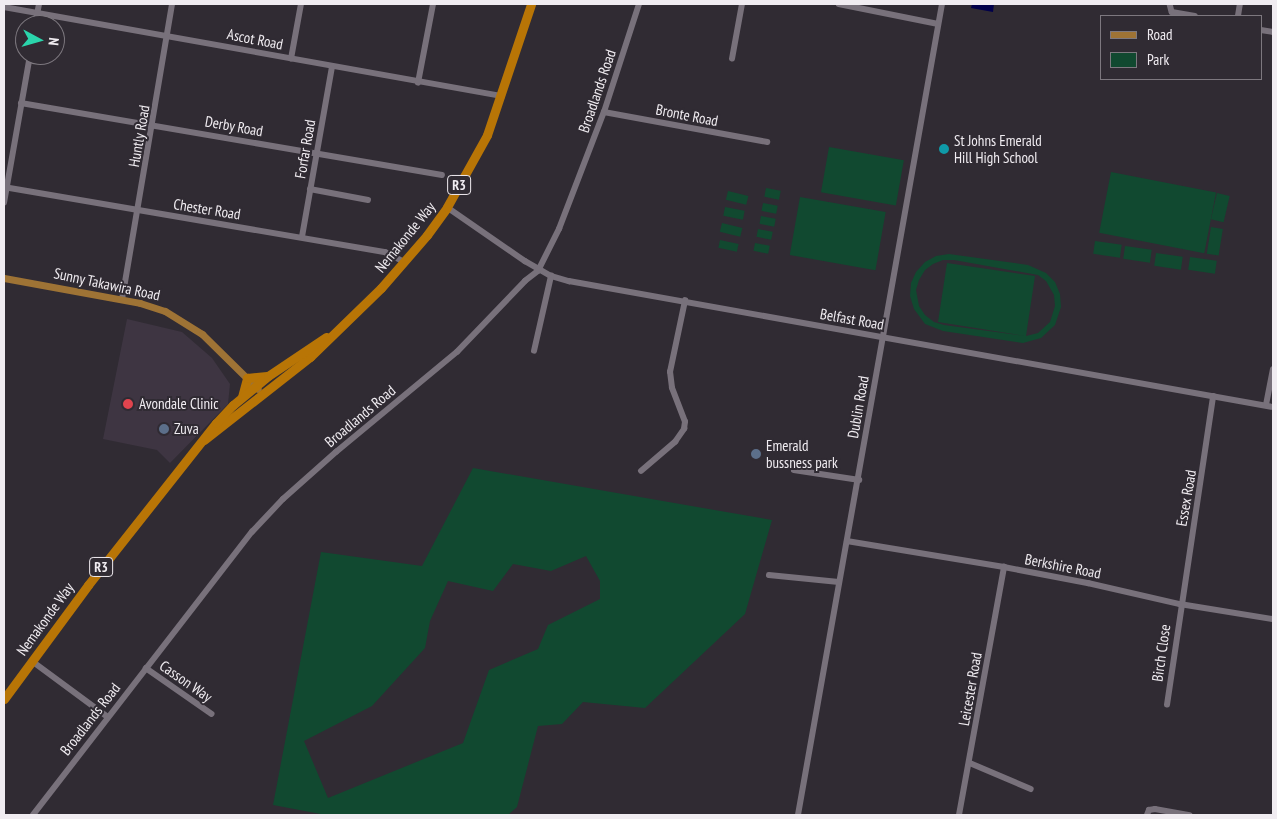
<!DOCTYPE html>
<html>
<head>
<meta charset="utf-8">
<style>
	body { margin:0 }
	#map { position:relative; width:1277px; height:819px; overflow:hidden; background:#302b33; font-family:"PT Sans Narrow",sans-serif }
	div>[style] { position:absolute }
	.built>* { inset:0; background:#3e3542 }
	.green>* { inset:0; background:#114930; transform-origin:0 0 }
	.water>* { inset:0; background:#01004a }
	.minor>* { height:5.5px; margin:-2.75px; padding:0 2.75px; transform-origin:2.75px; border-radius:2.75px; background:#78717b }
	.major>* { height:7px; margin:-3.5px; padding:0 3.5px; transform-origin:3.5px; border-radius:3.5px; background:#9e7335 }
	.highway>* { height:9px; margin:-4.5px; padding:0 4.5px; transform-origin:4.5px; border-radius:4.5px; background:#b87506 }
	.dots>* { width:14px; height:14px; translate:-50% -50%; box-sizing:border-box; border:2px solid #302b33; border-radius:50% }
	span { translate:-50% -50%; white-space:nowrap; text-align:center; line-height:1.15; -webkit-text-stroke:4px #302b33; paint-order:stroke }
	.shield-label span { padding:1px 4px; background:#302b33; border:1px solid; border-radius:4px; -webkit-text-stroke-width:0 }
	.shield-label { font-size:14px; color:#f0ecf1; font-weight:700 }
	.street-label { font-size:15px; color:#f0ecf1 }
	.poi-label { font-size:15px; color:#f0ecf1 }
	.left { translate:0 -50%; text-align:left }
	.frame { position:absolute; inset:0; border:5px solid #f0ecf1; pointer-events:none }
	.legend { position:absolute; left:1100px; top:15px; width:162px; height:65px; box-sizing:border-box; background:#302b33; border:1px solid #7d787f; margin:0; padding:6px 9px; list-style:none; font-size:15px; color:#f0ecf1 }
	.legend li { display:flex; align-items:center; gap:10px; height:25px }
	.legend b { width:25px; border:1px solid #7d787f }
	.north { position:absolute; left:15px; top:15px; width:50px; height:50px; box-sizing:border-box; background:#302b33; border:1px solid #7d787f; border-radius:50%; rotate:96deg; font-size:14px; font-weight:700; line-height:20px; text-align:center; color:#f0ecf1 }
	.north::after { content:''; display:block; margin:auto; width:18px; height:22px; background:#2bd5ac; clip-path:polygon(50% 0,100% 100%,50% 72%,0 100%) }
</style>
</head>
<body>
<div id="map">
	<div class="built">
		<i style="clip-path:polygon(127px 319px,182px 332px,212px 358px,230px 384px,228px 404px,170px 463px,157px 450px,103px 439px)"></i>
	</div>
	<div class="green">
		<i style="left:829px;top:147px;width:76px;height:46px;rotate:10deg"></i>
		<i style="left:1111px;top:172px;width:107px;height:62px;rotate:11deg"></i>
		<i style="left:766px;top:188px;width:15px;height:9px;rotate:11deg"></i>
		<i style="left:728px;top:191px;width:21px;height:9px;rotate:14deg"></i>
		<i style="left:1217px;top:193px;width:13px;height:27px;rotate:13deg"></i>
		<i style="left:800px;top:197px;width:87px;height:59px;rotate:10deg"></i>
		<i style="left:763px;top:203px;width:15px;height:8px;rotate:11deg"></i>
		<i style="left:725px;top:207px;width:20px;height:9px;rotate:11deg"></i>
		<i style="left:761px;top:216px;width:15px;height:8px;rotate:11deg"></i>
		<i style="left:722px;top:223px;width:21px;height:9px;rotate:14deg"></i>
		<i style="left:1211px;top:227px;width:12px;height:27px;rotate:9deg"></i>
		<i style="left:758px;top:229px;width:15px;height:8px;rotate:11deg"></i>
		<i style="left:720px;top:240px;width:19px;height:8px;rotate:12deg"></i>
		<i style="left:1095px;top:241px;width:27px;height:13px;rotate:8deg"></i>
		<i style="left:755px;top:243px;width:15px;height:8px;rotate:11deg"></i>
		<i style="left:1125px;top:246px;width:27px;height:13px;rotate:8deg"></i>
		<i style="left:1156px;top:253px;width:27px;height:13px;rotate:8deg"></i>
		<i style="clip-path:polygon(evenodd,949px 254px,1028px 265px,1046px 273px,1055px 282px,1060px 294px,1061px 307px,1055px 325px,1041px 338px,1023px 343px,943px 331px,925px 324px,914px 309px,910px 296px,911px 283px,916px 272px,925px 262px,936px 256px,949px 254px,943px 260px,954px 260px,1038px 275px,1046px 281px,1054px 295px,1055px 306px,1050px 322px,1038px 333px,1026px 336px,1035px 276px,947px 263px,938px 322px,1025px 336px,944px 325px,934px 322px,925px 315px,919px 306px,916px 290px,919px 280px,925px 270px,933px 264px,943px 260px)"></i>
		<i style="left:1190px;top:257px;width:27px;height:13px;rotate:8deg"></i>
		<i style="clip-path:polygon(evenodd,473px 468px,772px 520px,745px 614px,645px 708px,583px 702px,562px 724px,538px 726px,517px 807px,508px 815px,326px 815px,273px 805px,321px 552px,422px 566px,473px 468px,586px 556px,600px 581px,600px 599px,548px 625px,538px 649px,489px 670px,463px 743px,328px 798px,304px 741px,372px 706px,425px 648px,430px 621px,448px 581px,493px 591px,513px 564px,551px 571px,586px 556px)"></i>
	</div>
	<div class="water">
		<i style="clip-path:polygon(972px 4px,994px 4px,993px 12px,971px 8px)"></i>
	</div>
	<div class="minor">
		<i style="left:839px;top:4px;width:101px;rotate:11.4deg"></i>
		<i style="left:1170px;top:4px;width:8px;rotate:76deg"></i>
		<i style="left:1172px;top:12px;width:23px;rotate:10deg"></i>
		<i style="left:4px;top:7px;width:506px;rotate:10.13deg"></i>
		<i style="left:1238px;top:16px;width:12px;rotate:-81deg"></i>
		<i style="left:35px;top:25px;width:21px;rotate:-79deg"></i>
		<i style="left:1261px;top:30px;width:12px;rotate:9deg"></i>
		<i style="left:291px;top:59px;width:56px;rotate:-79.7deg"></i>
		<i style="left:732px;top:59px;width:56px;rotate:-79.7deg"></i>
		<i style="left:418px;top:83px;width:80px;rotate:-79.2deg"></i>
		<i style="left:21px;top:103px;width:427px;rotate:9.7deg"></i>
		<i style="left:604px;top:112px;width:166px;rotate:10.4deg"></i>
		<i style="left:4px;top:187px;width:387px;rotate:9.7deg"></i>
		<i style="left:385px;top:252px;width:22px;rotate:27deg"></i>
		<i style="left:310px;top:189px;width:59px;rotate:10.7deg"></i>
		<i style="left:4px;top:203px;width:150px;rotate:-80deg"></i>
		<i style="left:447px;top:207px;width:95px;rotate:34.7deg"></i>
		<i style="left:525px;top:261px;width:30px;rotate:30deg"></i>
		<i style="left:551px;top:276px;width:19px;rotate:16deg"></i>
		<i style="left:569px;top:281px;width:715px;rotate:10.15deg"></i>
		<i style="left:302px;top:237px;width:173px;rotate:-80deg"></i>
		<i style="left:122px;top:300px;width:300px;rotate:-80.4deg"></i>
		<i style="left:534px;top:351px;width:77px;rotate:-77.2deg"></i>
		<i style="left:1266px;top:405px;width:36px;rotate:-79deg"></i>
		<i style="left:794px;top:470px;width:66px;rotate:8.7deg"></i>
		<i style="left:641px;top:471px;width:45px;rotate:-40.5deg"></i>
		<i style="left:675px;top:442px;width:16px;rotate:-55deg"></i>
		<i style="left:684px;top:429px;width:7px;rotate:-82deg"></i>
		<i style="left:685px;top:422px;width:36px;rotate:-111deg"></i>
		<i style="left:672px;top:388px;width:16px;rotate:-97deg"></i>
		<i style="left:670px;top:372px;width:73px;rotate:-78.1deg"></i>
		<i style="left:847px;top:541px;width:159px;rotate:9.4deg"></i>
		<i style="left:1004px;top:567px;width:86px;rotate:10.8deg"></i>
		<i style="left:1088px;top:583px;width:94px;rotate:12.9deg"></i>
		<i style="left:1180px;top:604px;width:94px;rotate:9.2deg"></i>
		<i style="left:769px;top:575px;width:70px;rotate:5.7deg"></i>
		<i style="left:32px;top:661px;width:94px;rotate:36.4deg"></i>
		<i style="left:146px;top:668px;width:80px;rotate:34.9deg"></i>
		<i style="left:1167px;top:705px;width:312px;rotate:-81.5deg"></i>
		<i style="left:970px;top:763px;width:66px;rotate:23.1deg"></i>
		<i style="left:33px;top:815px;width:358px;rotate:-52.3deg"></i>
		<i style="left:252px;top:532px;width:45px;rotate:-46.8deg"></i>
		<i style="left:283px;top:499px;width:71px;rotate:-41.6deg"></i>
		<i style="left:336px;top:452px;width:157px;rotate:-39.6deg"></i>
		<i style="left:457px;top:352px;width:98px;rotate:-46.2deg"></i>
		<i style="left:525px;top:281px;width:16px;rotate:-38deg"></i>
		<i style="left:538px;top:271px;width:47px;rotate:-63.4deg"></i>
		<i style="left:559px;top:229px;width:125px;rotate:-69deg"></i>
		<i style="left:604px;top:112px;width:114px;rotate:-72deg"></i>
		<i style="left:798px;top:815px;width:824px;rotate:-79.93deg"></i>
		<i style="left:959px;top:815px;width:252px;rotate:-79.7deg"></i>
		<i style="left:1147px;top:815px;width:5px;rotate:-68deg"></i>
		<i style="left:1149px;top:810px;width:6px;rotate:-9deg"></i>
		<i style="left:1155px;top:809px;width:35px;rotate:10deg"></i>
	</div>
	<div class="major">
		<i style="left:4px;top:278px;width:138px;rotate:10.4deg"></i>
		<i style="left:140px;top:303px;width:26px;rotate:18deg"></i>
		<i style="left:165px;top:311px;width:44px;rotate:31.9deg"></i>
		<i style="left:202px;top:334px;width:78px;rotate:44.5deg"></i>
	</div>
	<div class="highway">
		<i style="left:242px;top:397px;width:20px;rotate:-75deg"></i>
		<i style="left:247px;top:378px;width:20px;rotate:-6deg"></i>
		<i style="left:204px;top:440px;width:135px;rotate:-38.1deg"></i>
		<i style="left:310px;top:357px;width:99px;rotate:-44.2deg"></i>
		<i style="left:381px;top:288px;width:70px;rotate:-49deg"></i>
		<i style="left:427px;top:235px;width:34px;rotate:-54deg"></i>
		<i style="left:447px;top:207px;width:82px;rotate:-60.9deg"></i>
		<i style="left:487px;top:135px;width:138px;rotate:-71.4deg"></i>
		<i style="left:4px;top:699px;width:142px;rotate:-53.6deg"></i>
		<i style="left:88px;top:585px;width:206px;rotate:-51.7deg"></i>
		<i style="left:216px;top:423px;width:25px;rotate:-47deg"></i>
		<i style="left:233px;top:405px;width:45px;rotate:-39.6deg"></i>
		<i style="left:268px;top:376px;width:70px;rotate:-33.9deg"></i>
	</div>
	<div class="dots">
		<i style="left:944px;top:149px;background:#0f9aa8"></i>
		<i style="left:128px;top:404px;background:#e0444e"></i>
		<i style="left:164px;top:429px;background:#5c6f8a"></i>
		<i style="left:756px;top:454px;background:#5c6f8a"></i>
	</div>
	<div class="shield-label">
		<span style="left:459px;top:185px">R3</span>
		<span style="left:101px;top:567px">R3</span>
	</div>
	<div class="street-label">
		<span style="left:255px;top:39px;rotate:11deg">Ascot Road</span>
		<span style="left:597px;top:91px;rotate:-71deg">Broadlands Road</span>
		<span style="left:687px;top:115px;rotate:11deg">Bronte Road</span>
		<span style="left:234px;top:126px;rotate:10deg">Derby Road</span>
		<span style="left:139px;top:136px;rotate:-80deg">Huntly Road</span>
		<span style="left:305px;top:149px;rotate:-80deg">Forfar Road</span>
		<span style="left:207px;top:209px;rotate:9deg">Chester Road</span>
		<span style="left:405px;top:237px;rotate:-51deg">Nemakonde Way</span>
		<span style="left:107px;top:284px;rotate:12deg">Sunny Takawira Road</span>
		<span style="left:852px;top:319px;rotate:10deg">Belfast Road</span>
		<span style="left:858px;top:407px;rotate:-80deg">Dublin Road</span>
		<span style="left:360px;top:416px;rotate:-40deg">Broadlands Road</span>
		<span style="left:1186px;top:498px;rotate:-80deg">Essex Road</span>
		<span style="left:1063px;top:566px;rotate:11deg">Berkshire Road</span>
		<span style="left:45px;top:619px;rotate:-54deg">Nemakonde Way</span>
		<span style="left:1161px;top:653px;rotate:-82deg">Birch Close</span>
		<span style="left:186px;top:681px;rotate:35deg">Casson Way</span>
		<span style="left:970px;top:689px;rotate:-80deg">Leicester Road</span>
		<span style="left:90px;top:719px;rotate:-52deg">Broadlands Road</span>
	</div>
	<div class="poi-label">
		<span class="left" style="left:954px;top:149px">St Johns Emerald<br>Hill High School</span>
		<span class="left" style="left:139px;top:404px">Avondale Clinic</span>
		<span class="left" style="left:174px;top:429px">Zuva</span>
		<span class="left" style="left:766px;top:454px">Emerald<br>bussness park</span>
	</div>
	<div class="frame"></div>
	<ul class="legend">
	<li><b style="height:6px;background:#9e7335"></b>Road</li>
	<li><b style="height:14px;background:#114930"></b>Park</li>
	</ul>
	<div class="north">N</div>
</div>
</body>
</html>
